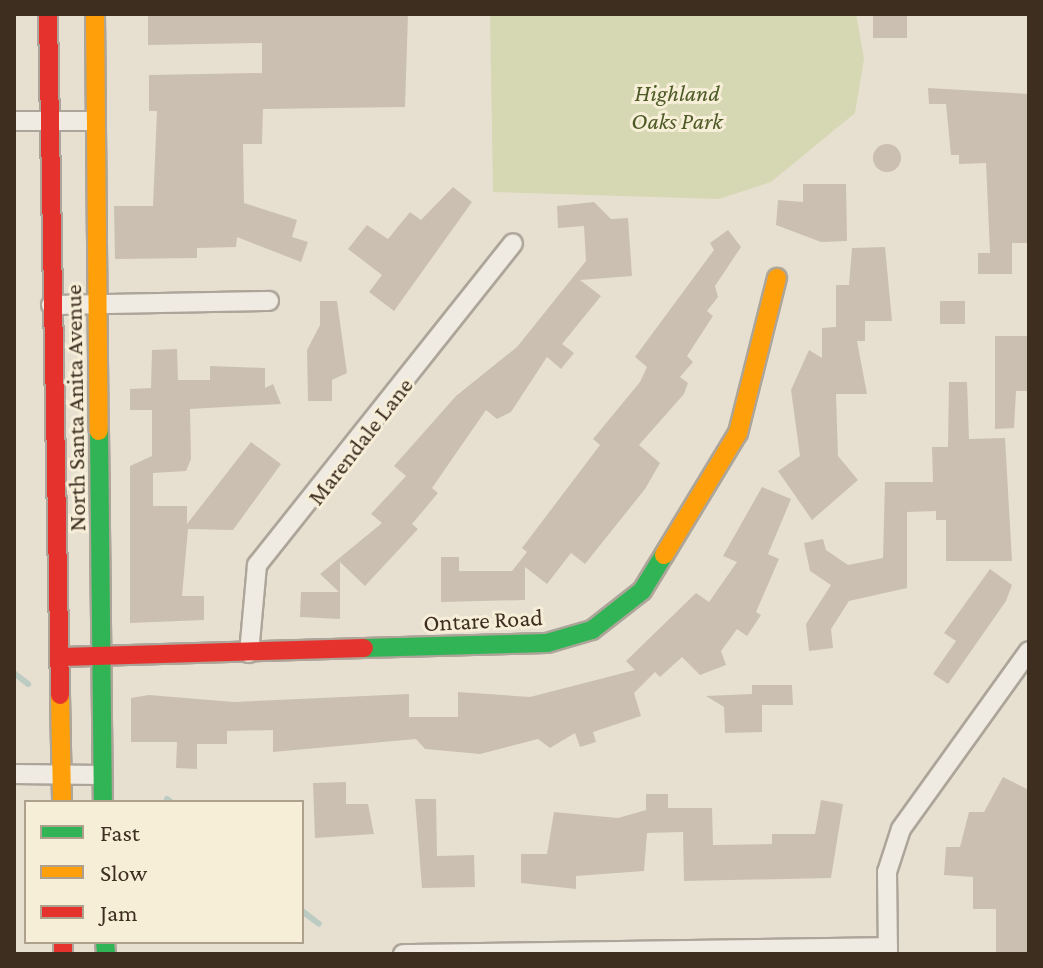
<!DOCTYPE html>
<html>
<head>
<meta charset="utf-8">
<style>
	body { margin:0 }
	#map { position:relative; width:1043px; height:968px; overflow:hidden; background:#e7e0d1; font-family:"Crimson Pro",serif }
	div>[style] { position:absolute }
	.green>* { inset:0; background:#d6d7b3 }
	.stream>* { height:6px; margin:-3px; padding:0 3px; transform-origin:3px; border-radius:3px; background:#bcccc2 }
	.building>* { inset:0; background:#cbbfb2; transform-origin:0 0 }
	.round { border-radius:50% }
	.roads { filter:drop-shadow(2px 0 #ada599) drop-shadow(-2px 0 #ada599) drop-shadow(0 2px #ada599) drop-shadow(0 -2px #ada599) }
	.street>* { height:18px; margin:-9px; padding:0 9px; transform-origin:9px; border-radius:9px; background:#efebe3 }
	.fast>* { height:18px; margin:-9px; padding:0 9px; transform-origin:9px; border-radius:9px; background:#30b455 }
	.slow>* { height:18px; margin:-9px; padding:0 9px; transform-origin:9px; border-radius:9px; background:#ff9f0a }
	.jam>* { height:18px; margin:-9px; padding:0 9px; transform-origin:9px; border-radius:9px; background:#e5322d }
	span { translate:-50% -50%; white-space:nowrap; text-align:center; line-height:1.15; -webkit-text-stroke:6px #f7eed8; paint-order:stroke }
	.park-label { font-size:24px; color:#4d5a26; font-style:italic }
	.street-label { font-size:24px; color:#3d2e20 }
	.frame { position:absolute; inset:0; border:16px solid #3d2e20; pointer-events:none }
	.legend { position:absolute; left:24px; top:800px; width:280px; height:144px; box-sizing:border-box; background:#f7eed8; border:2px solid #ada18e; margin:0; padding:10px 14px; list-style:none; font-size:24px; color:#3d2e20 }
	.legend li { display:flex; align-items:center; gap:16px; height:40px }
	.legend b { width:40px; border:2px solid #ada18e }
</style>
</head>
<body>
<div id="map">
	<div class="green">
		<i style="clip-path:polygon(490px 14px,856px 14px,864px 59px,855px 113px,771px 182px,719px 199px,493px 192px)"></i>
	</div>
	<div class="stream">
		<i style="left:14px;top:673px;width:18px;rotate:38deg"></i>
		<i style="left:167px;top:799px;width:5px;rotate:37deg"></i>
		<i style="left:302px;top:911px;width:21px;rotate:37deg"></i>
	</div>
	<div class="building">
		<i style="clip-path:polygon(148px 14px,408px 14px,405px 107px,263px 109px,262px 144px,243px 144px,244px 203px,297px 220px,292px 237px,308px 242px,301px 262px,237px 237px,236px 247px,197px 248px,197px 258px,115px 259px,114px 206px,153px 206px,157px 111px,149px 111px,149px 75px,262px 73px,262px 43px,148px 45px)"></i>
		<i style="left:873px;top:14px;width:34px;height:24px"></i>
		<i style="clip-path:polygon(928px 88px,1029px 94px,1029px 243px,1012px 243px,1012px 274px,978px 274px,978px 253px,990px 253px,986px 163px,959px 164px,959px 155px,951px 155px,946px 104px,929px 104px)"></i>
		<i class="round" style="left:873px;top:144px;width:28px;height:28px"></i>
		<i style="clip-path:polygon(803px 184px,846px 184px,847px 241px,821px 242px,776px 225px,778px 200px,803px 202px)"></i>
		<i style="clip-path:polygon(453px 187px,472px 202px,394px 311px,369px 292px,382px 275px,348px 249px,367px 225px,388px 239px,410px 212px,421px 220px)"></i>
		<i style="clip-path:polygon(594px 202px,611px 219px,628px 218px,632px 276px,580px 280px,601px 296px,562px 344px,574px 353px,561px 369px,547px 357px,511px 412px,497px 419px,486px 410px,432px 488px,438px 493px,412px 524px,418px 529px,365px 586px,340px 562px,340px 619px,300px 617px,301px 592px,339px 592px,320px 574px,382px 523px,371px 514px,406px 476px,394px 466px,456px 396px,517px 347px,586px 261px,584px 226px,558px 228px,557px 206px)"></i>
		<i style="clip-path:polygon(728px 230px,741px 247px,715px 286px,718px 297px,707px 311px,713px 316px,687px 356px,693px 362px,680px 377px,688px 383px,684px 394px,639px 445px,660px 463px,645px 489px,585px 564px,571px 553px,547px 584px,525px 567px,525px 600px,441px 602px,441px 557px,459px 557px,459px 571px,512px 571px,527px 552px,522px 548px,600px 445px,593px 439px,640px 382px,647px 367px,635px 357px,714px 250px,710px 243px)"></i>
		<i style="clip-path:polygon(885px 247px,892px 321px,865px 321px,865px 341px,857px 341px,867px 394px,836px 394px,838px 456px,858px 480px,812px 520px,778px 471px,800px 456px,791px 390px,809px 350px,822px 358px,822px 328px,836px 327px,836px 285px,849px 285px,852px 248px)"></i>
		<i style="clip-path:polygon(320px 301px,337px 301px,347px 373px,332px 380px,332px 401px,308px 401px,307px 350px,320px 325px)"></i>
		<i style="left:965px;top:301px;width:23px;height:25px;rotate:90deg"></i>
		<i style="clip-path:polygon(995px 336px,1027px 336px,1028px 391px,1016px 391px,1014px 428px,995px 429px)"></i>
		<i style="clip-path:polygon(177px 349px,178px 380px,210px 380px,210px 366px,265px 368px,265px 388px,273px 384px,281px 404px,190px 409px,191px 459px,186px 471px,153px 473px,153px 506px,187px 506px,187px 524px,251px 442px,281px 464px,233px 530px,188px 529px,182px 596px,204px 596px,204px 620px,130px 623px,130px 466px,152px 456px,152px 410px,130px 410px,130px 389px,151px 388px,152px 350px)"></i>
		<i style="clip-path:polygon(949px 382px,967px 382px,969px 439px,1005px 438px,1012px 561px,946px 561px,946px 520px,936px 520px,936px 511px,907px 512px,907px 588px,849px 601px,831px 629px,833px 648px,809px 651px,806px 624px,831px 585px,810px 571px,804px 543px,823px 539px,826px 550px,848px 565px,883px 558px,885px 482px,933px 482px,932px 447px,948px 447px)"></i>
		<i style="clip-path:polygon(762px 487px,791px 499px,768px 554px,779px 559px,756px 612px,761px 615px,747px 636px,737px 629px,721px 651px,726px 665px,700px 675px,682px 657px,660px 677px,655px 672px,634px 693px,641px 716px,593px 732px,596px 742px,580px 747px,575px 733px,550px 748px,538px 739px,480px 754px,425px 749px,416px 739px,273px 752px,273px 730px,227px 731px,227px 744px,197px 744px,197px 769px,176px 768px,177px 742px,131px 742px,131px 698px,149px 695px,234px 702px,409px 694px,409px 717px,458px 717px,458px 692px,530px 697px,635px 670px,626px 661px,696px 593px,709px 602px,737px 562px,723px 556px)"></i>
		<i style="clip-path:polygon(990px 569px,1012px 585px,1006px 601px,948px 684px,933px 674px,956px 641px,944px 633px)"></i>
		<i style="clip-path:polygon(752px 685px,792px 685px,793px 705px,762px 705px,762px 732px,725px 733px,724px 707px,706px 696px,752px 694px)"></i>
		<i style="clip-path:polygon(1003px 777px,1029px 790px,1029px 954px,996px 954px,996px 909px,973px 909px,973px 877px,944px 875px,946px 847px,960px 847px,969px 812px,984px 812px)"></i>
		<i style="clip-path:polygon(346px 782px,346px 804px,368px 804px,374px 834px,315px 838px,313px 783px)"></i>
		<i style="clip-path:polygon(646px 794px,668px 794px,668px 808px,712px 808px,713px 845px,772px 844px,772px 834px,815px 834px,821px 800px,843px 804px,831px 878px,684px 881px,683px 832px,647px 833px,644px 871px,576px 876px,576px 889px,521px 883px,521px 854px,547px 854px,554px 812px,618px 818px,646px 810px)"></i>
		<i style="clip-path:polygon(415px 799px,436px 799px,437px 856px,474px 855px,475px 887px,422px 888px)"></i>
	</div>
	<div class="roads">
		<div class="street">
			<i style="left:14px;top:121px;width:81px"></i>
			<i style="left:51px;top:305px;width:218px;rotate:-1.1deg"></i>
			<i style="left:249px;top:653px;width:88px;rotate:-84.8deg"></i>
			<i style="left:257px;top:565px;width:411px;rotate:-51.5deg"></i>
			<i style="left:14px;top:774px;width:88px;rotate:0.7deg"></i>
			<i style="left:403px;top:954px;width:485px;rotate:-0.8deg"></i>
			<i style="left:888px;top:954px;width:82px;rotate:-90.7deg"></i>
			<i style="left:887px;top:872px;width:45px;rotate:-72deg"></i>
			<i style="left:901px;top:829px;width:219px;rotate:-54.3deg"></i>
		</div>
		<div class="fast">
			<i style="left:99px;top:431px;width:371px;rotate:89.4deg"></i>
			<i style="left:364px;top:648px;width:183px;rotate:-1.6deg"></i>
			<i style="left:547px;top:643px;width:47px;rotate:-16.1deg"></i>
			<i style="left:592px;top:630px;width:63px;rotate:-38deg"></i>
			<i style="left:642px;top:591px;width:42px;rotate:-58.6deg"></i>
			<i style="left:105px;top:942px;width:12px;rotate:85deg"></i>
		</div>
		<div class="slow">
			<i style="left:95px;top:14px;width:417px;rotate:89.5deg"></i>
			<i style="left:664px;top:555px;width:143px;rotate:-58.8deg"></i>
			<i style="left:738px;top:433px;width:160px;rotate:-75.9deg"></i>
			<i style="left:60px;top:695px;width:107px;rotate:88.9deg"></i>
		</div>
		<div class="jam">
			<i style="left:48px;top:14px;width:681px;rotate:88.99deg"></i>
			<i style="left:62px;top:657px;width:302px;rotate:-1.7deg"></i>
			<i style="left:63px;top:942px;width:12px;rotate:90deg"></i>
		</div>
	</div>
	<div class="park-label">
		<span style="left:677px;top:107px">Highland<br>Oaks Park</span>
	</div>
	<div class="street-label">
		<span style="left:75px;top:408px;rotate:-91deg">North Santa Anita Avenue</span>
		<span style="left:360px;top:441px;rotate:-52deg">Marendale Lane</span>
		<span style="left:483px;top:620px;rotate:-3deg">Ontare Road</span>
	</div>
	<div class="frame"></div>
	<ul class="legend">
	<li><b style="height:10px;background:#30b455"></b>Fast</li>
	<li><b style="height:10px;background:#ff9f0a"></b>Slow</li>
	<li><b style="height:10px;background:#e5322d"></b>Jam</li>
	</ul>
</div>
</body>
</html>
